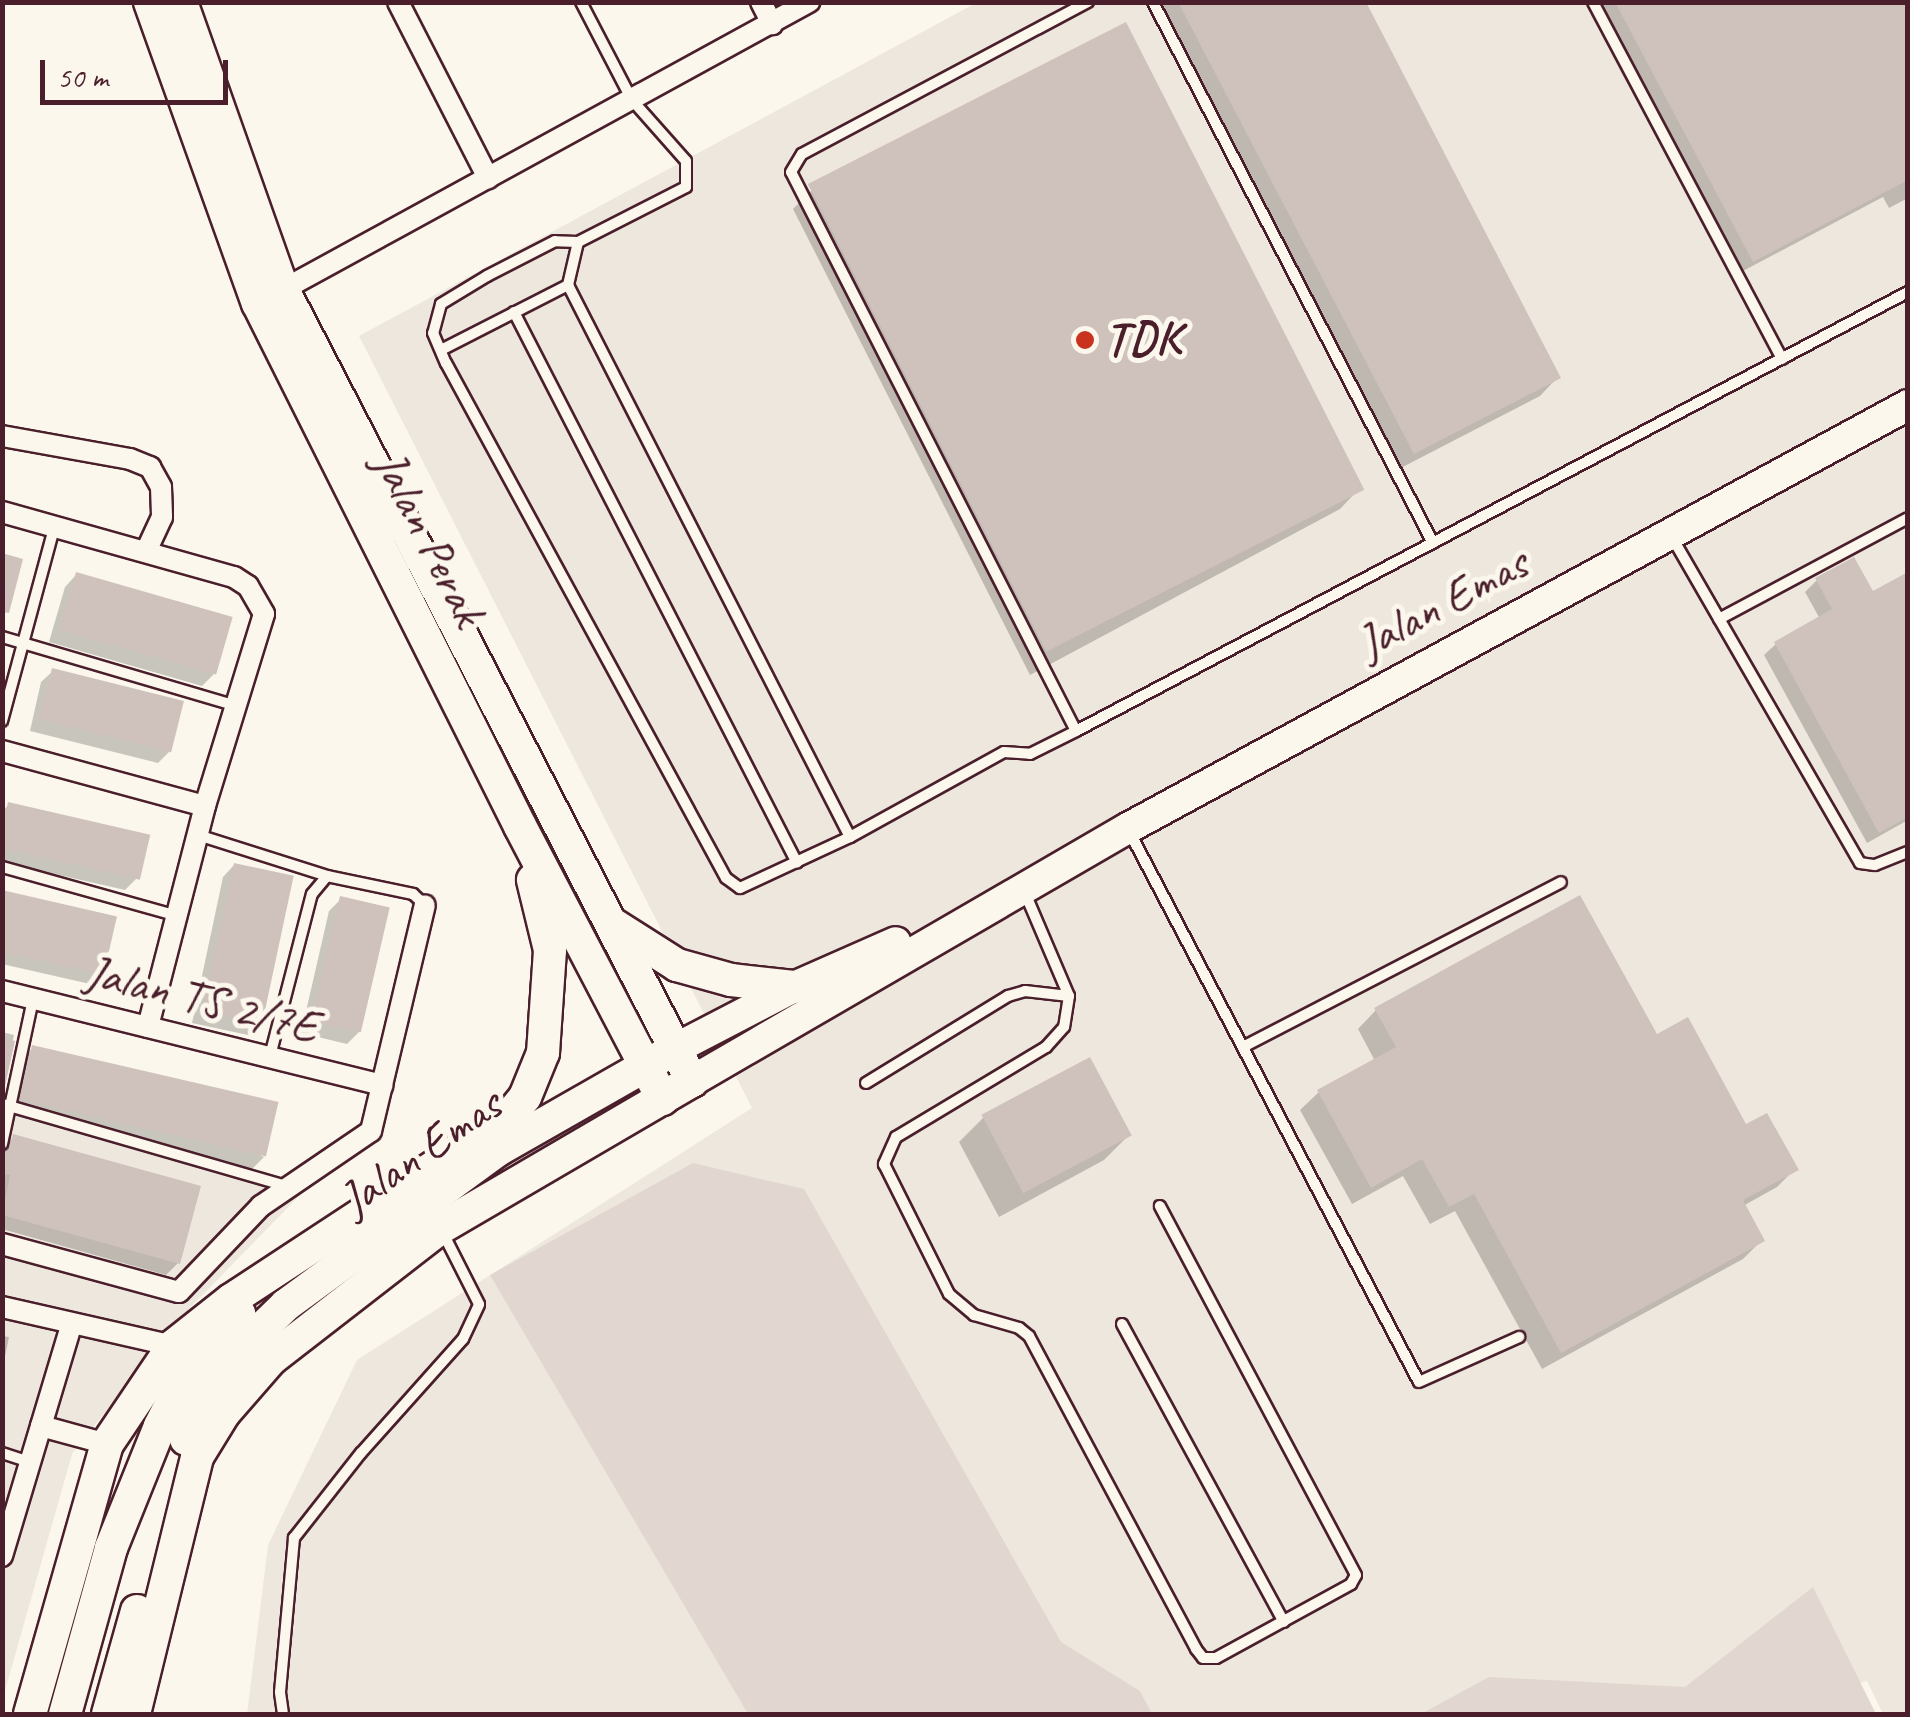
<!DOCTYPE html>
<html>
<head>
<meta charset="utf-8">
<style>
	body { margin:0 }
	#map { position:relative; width:1910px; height:1717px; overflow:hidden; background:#fbf7ec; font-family:Caveat,sans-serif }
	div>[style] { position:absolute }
	.built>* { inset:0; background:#eee7de }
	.green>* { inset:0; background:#e2d7d0 }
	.shadow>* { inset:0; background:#0003 }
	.building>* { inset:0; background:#cfc2bc; transform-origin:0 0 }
	.roads { filter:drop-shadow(2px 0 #4a1f2b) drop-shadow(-2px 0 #4a1f2b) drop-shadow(0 2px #4a1f2b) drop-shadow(0 -2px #4a1f2b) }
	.lane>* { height:10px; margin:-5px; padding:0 5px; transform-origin:5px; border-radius:5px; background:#fbf7ec }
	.street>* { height:20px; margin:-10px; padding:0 10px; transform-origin:10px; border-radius:10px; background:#fbf7ec }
	.secondary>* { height:30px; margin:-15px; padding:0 15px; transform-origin:15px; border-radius:15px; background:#fbf7ec }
	.primary>* { height:32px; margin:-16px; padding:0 16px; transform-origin:16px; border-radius:16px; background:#fbf7ec }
	.dots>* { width:28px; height:28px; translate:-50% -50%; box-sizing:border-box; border:5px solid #fbf7ec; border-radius:50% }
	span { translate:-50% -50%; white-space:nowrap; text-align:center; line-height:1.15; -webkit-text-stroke:10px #fbf7ec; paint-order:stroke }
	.poi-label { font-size:48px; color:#4a1f2b; font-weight:700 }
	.left { translate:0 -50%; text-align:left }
	.street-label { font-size:48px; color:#4a1f2b }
	.frame { position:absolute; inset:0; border:5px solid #4a1f2b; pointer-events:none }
	.scale { position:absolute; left:40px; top:60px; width:188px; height:45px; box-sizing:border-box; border:5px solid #4a1f2b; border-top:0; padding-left:12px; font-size:30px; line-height:35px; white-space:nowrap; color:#4a1f2b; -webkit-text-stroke:8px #fbf7ec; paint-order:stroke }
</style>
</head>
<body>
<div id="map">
	<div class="built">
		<i style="clip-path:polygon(976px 3px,1907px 3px,1907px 1714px,1883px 1714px,1867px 1681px,1745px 1714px,247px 1714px,268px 1545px,357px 1360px,752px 1108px,359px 336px)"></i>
		<i style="clip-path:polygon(3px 1111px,303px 1192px,178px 1320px,72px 1454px,3px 1698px)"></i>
	</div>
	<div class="green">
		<i style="clip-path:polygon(693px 1163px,804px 1189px,1061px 1642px,1140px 1691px,1152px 1714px,748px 1714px,490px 1275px)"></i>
		<i style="clip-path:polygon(1813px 1587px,1876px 1714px,1421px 1714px,1489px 1677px,1685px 1687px)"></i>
	</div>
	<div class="shadow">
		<i style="clip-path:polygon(1162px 2px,1363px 2px,1558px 377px,1540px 396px,1395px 471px,1155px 10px)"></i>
		<i style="clip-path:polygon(1598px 2px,1908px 2px,1908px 198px,1889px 208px,1883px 197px,1741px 272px)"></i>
		<i style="clip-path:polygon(1125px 25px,1358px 490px,1340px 509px,1030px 675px,793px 209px,811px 191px)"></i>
		<i style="clip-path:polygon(76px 575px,214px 674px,202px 686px,49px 642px,65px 587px)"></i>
		<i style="clip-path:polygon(1908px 575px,1908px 820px,1867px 843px,1764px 655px,1776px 644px,1820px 619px,1805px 592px,1817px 580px,1872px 595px)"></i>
		<i style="clip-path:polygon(53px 671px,170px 751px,158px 763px,30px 731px,41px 682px)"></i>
		<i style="clip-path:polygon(9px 805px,137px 878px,125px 890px,2px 862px,2px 811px)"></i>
		<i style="clip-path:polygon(234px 865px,260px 1023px,248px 1035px,192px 1023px,223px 877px)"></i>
		<i style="clip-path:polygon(2px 892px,102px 972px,90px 984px,2px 964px)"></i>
		<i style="clip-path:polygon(341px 899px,359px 1032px,347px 1044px,301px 1033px,329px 911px)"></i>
		<i style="clip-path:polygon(1376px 1010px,1656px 1038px,1745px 1127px,1795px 1169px,1777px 1187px,1743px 1206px,1762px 1240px,1743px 1259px,1542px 1369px,1455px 1211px,1430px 1224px,1403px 1176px,1352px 1204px,1300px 1110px,1319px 1092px,1375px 1061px,1358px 1029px)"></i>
		<i style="clip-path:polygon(2px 1032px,14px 1035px,2px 1088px)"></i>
		<i style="clip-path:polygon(33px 1048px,264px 1157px,252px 1169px,10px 1112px,21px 1060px)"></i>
		<i style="clip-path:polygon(984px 1117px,1129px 1135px,1104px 1160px,999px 1217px,959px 1142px)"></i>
		<i style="clip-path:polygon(14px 1137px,178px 1263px,166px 1275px,2px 1229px,2px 1148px)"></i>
		<i style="clip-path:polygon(2px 1336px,9px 1337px,2px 1372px)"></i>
	</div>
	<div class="building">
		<i style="clip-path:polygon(1178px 2px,1366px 2px,1561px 378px,1414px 454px)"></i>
		<i style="clip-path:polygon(1615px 2px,1908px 2px,1908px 180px,1753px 262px)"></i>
		<i style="left:1126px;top:22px;width:525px;height:357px;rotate:63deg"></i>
		<i style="clip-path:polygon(2px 553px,23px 559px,9px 613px,2px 612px)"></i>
		<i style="clip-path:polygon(1854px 557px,1873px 591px,1908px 572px,1908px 817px,1879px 833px,1774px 642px,1832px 609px,1815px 578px)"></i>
		<i style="left:76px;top:572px;width:163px;height:60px;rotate:16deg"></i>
		<i style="left:52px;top:668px;width:136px;height:53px;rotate:14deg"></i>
		<i style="left:8px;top:802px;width:146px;height:46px;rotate:13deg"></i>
		<i style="left:234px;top:863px;width:61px;height:151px;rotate:12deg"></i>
		<i style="left:2px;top:890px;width:118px;height:60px;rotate:13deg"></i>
		<i style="clip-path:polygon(1580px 895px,1657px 1034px,1688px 1017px,1746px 1124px,1767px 1113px,1799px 1170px,1743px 1200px,1765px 1241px,1561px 1353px,1474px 1194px,1449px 1207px,1422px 1159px,1371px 1188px,1317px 1090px,1396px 1047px,1374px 1008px)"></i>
		<i style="left:340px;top:896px;width:51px;height:128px;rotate:13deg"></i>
		<i style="clip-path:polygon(2px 1038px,15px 1041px,3px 1095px,2px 1095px)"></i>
		<i style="left:32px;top:1045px;width:253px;height:56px;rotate:13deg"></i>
		<i style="left:1090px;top:1057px;width:89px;height:123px;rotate:62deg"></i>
		<i style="clip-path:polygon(13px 1134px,201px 1186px,180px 1264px,2px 1215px,10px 1175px,2px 1174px,2px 1153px,9px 1149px)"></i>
	</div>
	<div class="roads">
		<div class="lane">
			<i style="left:581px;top:2px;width:110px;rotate:62.5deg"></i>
			<i style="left:632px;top:100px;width:81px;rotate:48.5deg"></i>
			<i style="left:686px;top:161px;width:26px;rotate:90deg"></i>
			<i style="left:686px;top:187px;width:121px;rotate:153deg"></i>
			<i style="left:578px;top:242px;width:23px;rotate:-178deg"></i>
			<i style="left:555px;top:241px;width:76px;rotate:152.8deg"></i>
			<i style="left:487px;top:276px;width:54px;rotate:148.7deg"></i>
			<i style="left:441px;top:304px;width:30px;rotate:105deg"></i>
			<i style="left:433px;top:333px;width:33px;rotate:67deg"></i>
			<i style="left:446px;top:363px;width:586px;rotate:61.47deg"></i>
			<i style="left:726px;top:878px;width:17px;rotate:36deg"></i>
			<i style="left:740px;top:888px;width:121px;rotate:-24.9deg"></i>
			<i style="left:850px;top:837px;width:176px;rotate:-28.9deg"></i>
			<i style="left:1004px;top:752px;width:26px;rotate:4deg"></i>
			<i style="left:1030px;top:754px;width:51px;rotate:-26.6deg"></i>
			<i style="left:1076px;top:731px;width:941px;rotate:-27.82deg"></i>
			<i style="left:1153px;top:2px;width:609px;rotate:62.64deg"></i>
			<i style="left:1593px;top:2px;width:404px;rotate:62.1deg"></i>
			<i style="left:578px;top:242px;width:44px;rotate:103.1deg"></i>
			<i style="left:568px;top:285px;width:620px;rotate:62.94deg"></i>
			<i style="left:514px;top:312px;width:619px;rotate:62.81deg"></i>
			<i style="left:441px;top:350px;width:143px;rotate:-27.1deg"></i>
			<i style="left:1673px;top:539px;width:374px;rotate:60deg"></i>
			<i style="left:1860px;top:863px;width:15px;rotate:8deg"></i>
			<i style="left:1875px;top:865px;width:35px;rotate:-22deg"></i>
			<i style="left:1719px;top:619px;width:214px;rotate:-28.1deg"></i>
			<i style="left:2px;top:637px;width:244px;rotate:16.4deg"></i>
			<i style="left:2px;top:721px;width:200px;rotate:-74.9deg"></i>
			<i style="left:1076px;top:731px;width:627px;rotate:-117.01deg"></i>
			<i style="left:791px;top:172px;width:21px;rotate:-59deg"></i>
			<i style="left:802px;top:154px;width:324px;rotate:-28deg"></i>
			<i style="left:1130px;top:833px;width:620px;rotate:62.24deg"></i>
			<i style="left:1419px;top:1382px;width:110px;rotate:-24.2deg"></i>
			<i style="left:198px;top:835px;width:135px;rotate:17.6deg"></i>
			<i style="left:2px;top:867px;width:182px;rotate:15.6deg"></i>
			<i style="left:1025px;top:893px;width:112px;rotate:66.9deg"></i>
			<i style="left:1069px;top:996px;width:31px;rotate:99deg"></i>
			<i style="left:1064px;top:1027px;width:27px;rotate:132deg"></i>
			<i style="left:1046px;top:1047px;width:175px;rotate:149deg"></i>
			<i style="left:896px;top:1137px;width:30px;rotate:114deg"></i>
			<i style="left:884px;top:1164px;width:145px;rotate:63.4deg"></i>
			<i style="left:949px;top:1294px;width:33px;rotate:40deg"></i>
			<i style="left:974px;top:1315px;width:47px;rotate:16.1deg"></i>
			<i style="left:1019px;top:1328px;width:13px;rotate:39deg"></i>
			<i style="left:1029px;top:1336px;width:355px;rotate:61.9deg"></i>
			<i style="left:1196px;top:1649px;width:11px;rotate:52deg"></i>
			<i style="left:1203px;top:1658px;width:13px"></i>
			<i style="left:1216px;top:1658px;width:154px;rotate:-28.7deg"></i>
			<i style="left:1351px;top:1584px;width:10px;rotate:-61deg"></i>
			<i style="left:1356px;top:1575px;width:418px;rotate:-118deg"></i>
			<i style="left:1243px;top:1047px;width:358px;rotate:-27.4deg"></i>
			<i style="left:270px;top:1056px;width:167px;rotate:-75.5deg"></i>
			<i style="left:312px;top:894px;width:23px;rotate:-50deg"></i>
			<i style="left:327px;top:876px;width:88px;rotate:11.8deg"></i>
			<i style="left:413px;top:894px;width:16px;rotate:43deg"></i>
			<i style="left:866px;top:1083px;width:167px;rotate:-31.5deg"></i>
			<i style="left:1008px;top:996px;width:18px;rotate:-16deg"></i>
			<i style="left:1025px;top:991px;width:44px;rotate:6.5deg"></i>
			<i style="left:2px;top:1104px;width:299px;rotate:16.1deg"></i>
			<i style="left:2px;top:1144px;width:148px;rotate:-77.9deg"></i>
			<i style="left:1122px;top:1324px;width:339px;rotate:61.5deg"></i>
			<i style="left:2px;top:1453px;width:29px;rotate:18deg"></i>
			<i style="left:283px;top:1714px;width:22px;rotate:-98deg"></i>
			<i style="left:280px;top:1692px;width:155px;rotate:-84.8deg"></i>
			<i style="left:294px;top:1538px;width:108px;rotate:-51.8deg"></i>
			<i style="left:361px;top:1453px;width:153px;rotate:-48.2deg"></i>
			<i style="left:463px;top:1339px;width:38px;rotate:-65deg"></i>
			<i style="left:479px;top:1304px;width:80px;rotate:-116.9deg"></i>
		</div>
		<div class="street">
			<i style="left:398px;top:2px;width:198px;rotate:62.9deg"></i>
			<i style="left:761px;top:2px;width:25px;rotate:63deg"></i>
			<i style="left:275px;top:294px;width:609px;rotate:-28.67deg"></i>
			<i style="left:2px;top:436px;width:130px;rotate:10.2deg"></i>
			<i style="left:130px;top:459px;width:22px;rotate:22deg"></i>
			<i style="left:150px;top:467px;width:23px;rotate:61deg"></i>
			<i style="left:161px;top:487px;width:30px;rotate:88deg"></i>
			<i style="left:162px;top:517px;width:38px;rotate:115deg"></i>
			<i style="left:2px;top:512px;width:241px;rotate:15.7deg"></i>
			<i style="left:234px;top:577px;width:17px;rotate:33deg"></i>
			<i style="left:248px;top:586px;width:32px;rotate:60deg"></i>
			<i style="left:264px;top:614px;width:201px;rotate:107.1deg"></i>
			<i style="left:2px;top:751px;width:210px;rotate:15.2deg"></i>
			<i style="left:205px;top:806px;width:228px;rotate:104.5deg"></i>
			<i style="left:2px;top:991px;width:392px;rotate:13.9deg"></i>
			<i style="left:2px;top:1244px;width:183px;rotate:15.2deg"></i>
			<i style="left:179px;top:1292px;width:119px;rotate:-46.4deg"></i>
			<i style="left:261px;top:1206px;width:133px;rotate:-34.3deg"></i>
			<i style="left:371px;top:1131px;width:232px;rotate:-76.6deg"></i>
			<i style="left:2px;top:1307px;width:175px;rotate:12.8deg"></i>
			<i style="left:41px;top:1426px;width:68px;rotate:15.3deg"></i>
			<i style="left:2px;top:1556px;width:240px;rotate:-73.3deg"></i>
		</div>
		<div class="secondary">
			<i style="left:675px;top:1049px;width:134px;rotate:-27.5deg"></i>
			<i style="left:794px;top:987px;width:111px;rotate:-23.8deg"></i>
			<i style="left:692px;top:1081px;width:504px;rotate:-30.13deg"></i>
			<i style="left:1128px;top:828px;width:887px;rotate:-28.47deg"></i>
		</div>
		<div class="primary">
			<i style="left:150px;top:2px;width:320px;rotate:70.3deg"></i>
			<i style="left:258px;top:303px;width:585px;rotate:63.39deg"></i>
			<i style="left:520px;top:826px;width:308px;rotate:62.4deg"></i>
			<i style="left:614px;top:925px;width:75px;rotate:32.4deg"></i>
			<i style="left:677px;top:965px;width:56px;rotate:15.5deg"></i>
			<i style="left:731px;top:980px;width:63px;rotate:6.3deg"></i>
			<i style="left:186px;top:1439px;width:53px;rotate:-62.9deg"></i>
			<i style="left:210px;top:1392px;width:66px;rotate:-52.4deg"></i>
			<i style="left:250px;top:1340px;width:50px;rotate:-44.2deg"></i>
			<i style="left:286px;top:1305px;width:263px;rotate:-36.2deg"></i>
			<i style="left:498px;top:1150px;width:190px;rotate:-29.7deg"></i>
			<i style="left:30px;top:1714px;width:281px;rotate:-74.1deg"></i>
			<i style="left:107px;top:1444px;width:118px;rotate:-56deg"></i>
			<i style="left:173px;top:1346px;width:74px;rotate:-38.4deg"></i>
			<i style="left:231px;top:1300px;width:331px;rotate:-33.3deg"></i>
			<i style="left:508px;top:1118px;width:27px;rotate:-51deg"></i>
			<i style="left:525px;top:1097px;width:48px;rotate:-67.8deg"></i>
			<i style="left:543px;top:1053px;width:103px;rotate:-86.1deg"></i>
			<i style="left:550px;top:950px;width:72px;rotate:-103.7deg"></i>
			<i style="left:65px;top:1714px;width:172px;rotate:-74.5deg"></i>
			<i style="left:111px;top:1548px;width:131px;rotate:-68.1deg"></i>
			<i style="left:160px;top:1426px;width:59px;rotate:-63deg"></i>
			<i style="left:187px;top:1373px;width:79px;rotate:-48.6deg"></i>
			<i style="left:108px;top:1714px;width:107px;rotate:-74.3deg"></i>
			<i style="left:134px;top:1714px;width:265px;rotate:-76.2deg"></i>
			<i style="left:197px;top:1457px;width:52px;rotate:-58.5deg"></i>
			<i style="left:224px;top:1413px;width:72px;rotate:-49deg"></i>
			<i style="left:271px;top:1359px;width:214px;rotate:-37.8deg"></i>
			<i style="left:440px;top:1228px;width:292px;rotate:-30.3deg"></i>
			<i style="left:692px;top:1081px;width:890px;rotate:-117.34deg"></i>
			<i style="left:283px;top:290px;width:306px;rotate:-109.5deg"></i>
		</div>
	</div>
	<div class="dots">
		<i style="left:1085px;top:340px;background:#c8321e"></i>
	</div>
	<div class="poi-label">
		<span class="left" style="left:1105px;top:340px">TDK</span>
	</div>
	<div class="street-label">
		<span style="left:429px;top:538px;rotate:63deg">Jalan Perak</span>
		<span style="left:1442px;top:603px;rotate:-28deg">Jalan Emas</span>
		<span style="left:202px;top:999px;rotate:14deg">Jalan TS 2/7E</span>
		<span style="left:420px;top:1152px;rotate:-35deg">Jalan Emas</span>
	</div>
	<div class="frame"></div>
	<div class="scale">50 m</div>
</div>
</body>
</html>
